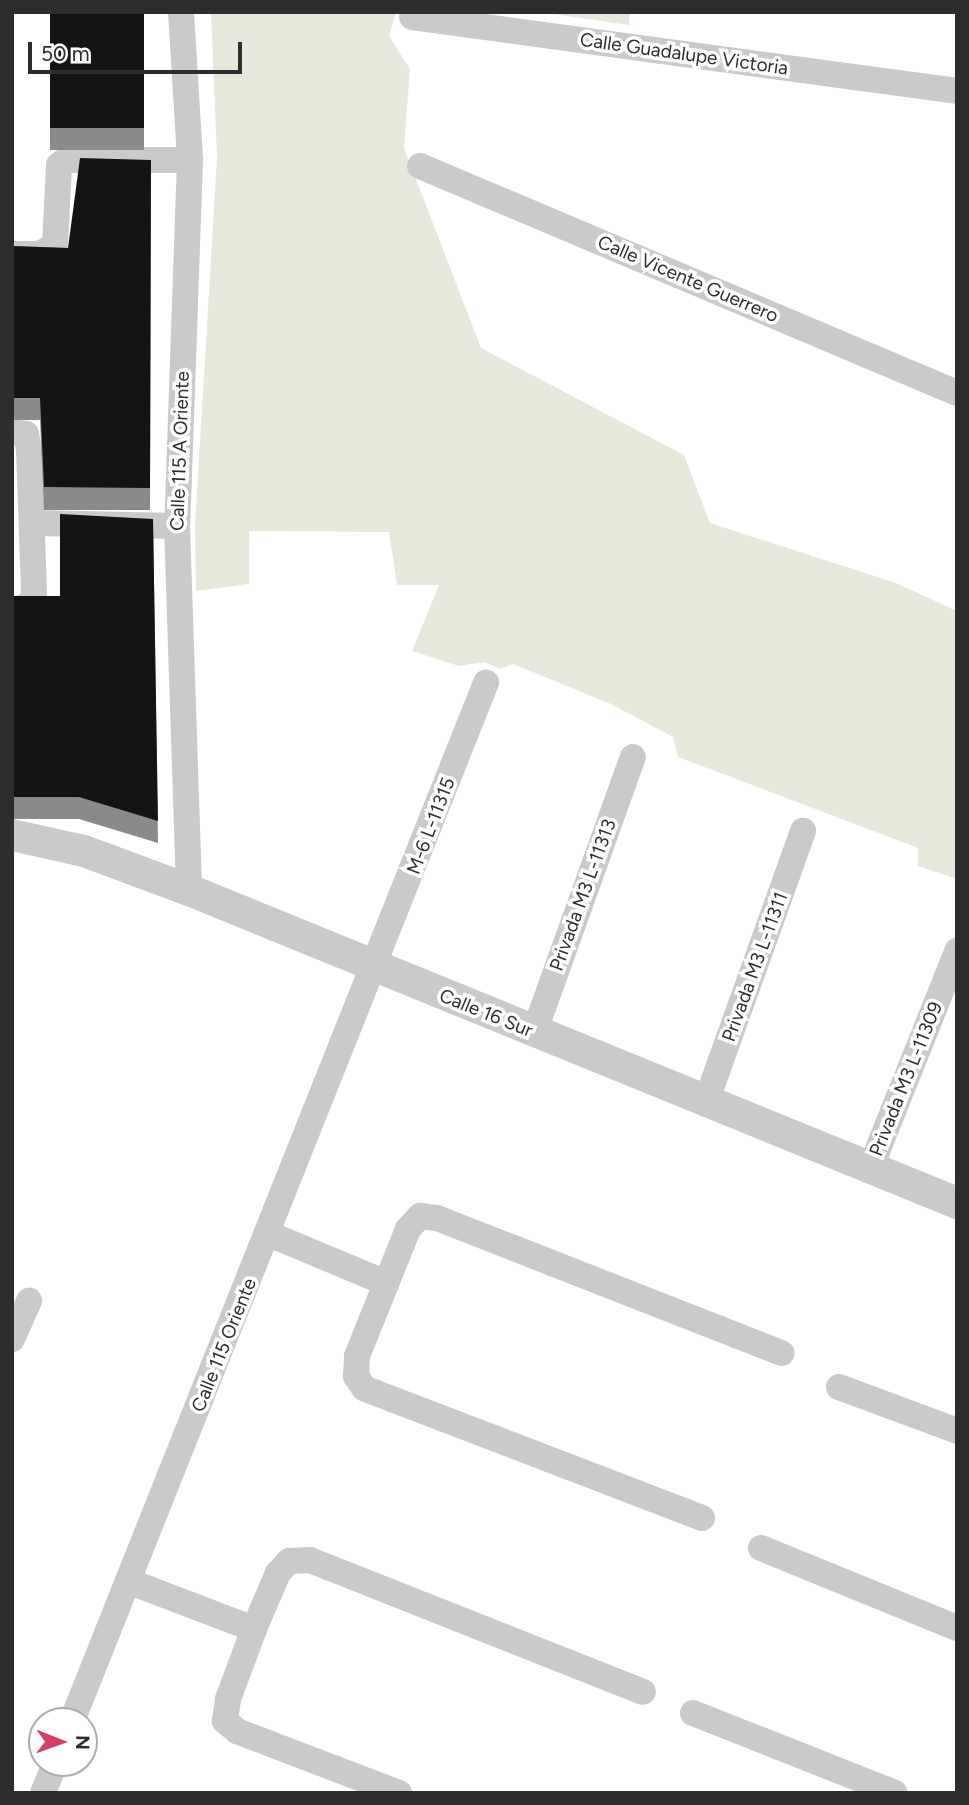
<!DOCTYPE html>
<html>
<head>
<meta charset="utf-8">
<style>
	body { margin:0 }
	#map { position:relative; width:969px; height:1805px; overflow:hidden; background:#fff; font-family:Figtree,sans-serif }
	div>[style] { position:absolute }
	.green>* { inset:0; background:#e5e9dc }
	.minor>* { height:26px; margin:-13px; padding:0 13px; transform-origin:13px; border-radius:13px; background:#cacaca }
	.tertiary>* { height:32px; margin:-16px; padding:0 16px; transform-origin:16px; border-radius:16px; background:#cacaca }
	.wall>* { inset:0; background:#8a8a8a; transform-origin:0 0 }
	.building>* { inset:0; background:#141414; transform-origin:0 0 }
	span { translate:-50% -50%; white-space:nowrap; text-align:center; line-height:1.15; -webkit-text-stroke:7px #fff; paint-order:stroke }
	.street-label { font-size:19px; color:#2d2d2d }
	.frame { position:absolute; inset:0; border:14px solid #2d2d2d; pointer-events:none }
	.north { position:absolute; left:28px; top:1707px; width:70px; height:70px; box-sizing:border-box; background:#fff; border:2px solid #ababab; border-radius:50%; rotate:91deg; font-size:19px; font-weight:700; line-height:28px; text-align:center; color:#2d2d2d }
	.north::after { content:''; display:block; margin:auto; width:24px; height:32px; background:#d34063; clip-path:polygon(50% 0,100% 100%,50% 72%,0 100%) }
	.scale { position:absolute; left:28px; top:42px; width:214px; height:32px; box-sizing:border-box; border:4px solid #2d2d2d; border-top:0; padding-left:9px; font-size:21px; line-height:24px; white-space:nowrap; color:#2d2d2d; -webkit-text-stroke:5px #fff; paint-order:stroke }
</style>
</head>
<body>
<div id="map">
	<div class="green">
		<i style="clip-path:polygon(211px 12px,396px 12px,389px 36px,410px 69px,404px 148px,481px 348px,684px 455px,710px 523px,896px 583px,957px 611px,957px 879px,918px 866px,918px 848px,678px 757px,673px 737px,611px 704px,513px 664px,499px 669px,485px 662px,459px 666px,412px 651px,439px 585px,397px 585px,389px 532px,249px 531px,249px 584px,196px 591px,195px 525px,217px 158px)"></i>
		<i style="clip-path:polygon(539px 12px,630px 12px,629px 25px)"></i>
	</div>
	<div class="minor">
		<i style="left:181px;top:12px;width:148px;rotate:86.5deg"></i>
		<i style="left:190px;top:160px;width:366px;rotate:92deg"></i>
		<i style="left:177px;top:526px;width:364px;rotate:88.1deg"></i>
		<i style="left:412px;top:17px;width:550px;rotate:7.73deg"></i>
		<i style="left:420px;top:166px;width:583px;rotate:22.91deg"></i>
		<i style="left:12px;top:254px;width:27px"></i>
		<i style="left:39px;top:254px;width:18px;rotate:-29deg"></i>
		<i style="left:55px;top:245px;width:80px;rotate:-87.1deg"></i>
		<i style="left:59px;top:165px;width:9px;rotate:-36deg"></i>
		<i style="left:66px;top:160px;width:124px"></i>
		<i style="left:12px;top:432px;width:14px;rotate:8deg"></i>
		<i style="left:26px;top:434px;width:15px;rotate:79deg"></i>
		<i style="left:29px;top:449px;width:146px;rotate:88deg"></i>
		<i style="left:34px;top:595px;width:11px;rotate:112deg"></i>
		<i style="left:30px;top:605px;width:19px;rotate:162deg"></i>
		<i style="left:34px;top:523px;width:143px;rotate:1.2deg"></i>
		<i style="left:534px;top:1033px;width:293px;rotate:-70.3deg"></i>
		<i style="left:706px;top:1102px;width:288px;rotate:-70.3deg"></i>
		<i style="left:870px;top:1169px;width:235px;rotate:-68.2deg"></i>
		<i style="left:269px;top:1234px;width:125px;rotate:22.7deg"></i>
		<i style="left:12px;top:1339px;width:42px;rotate:-65.9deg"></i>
		<i style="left:839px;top:1387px;width:126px;rotate:20.4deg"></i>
		<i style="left:702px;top:1518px;width:362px;rotate:-159deg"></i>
		<i style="left:364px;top:1388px;width:14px;rotate:-124deg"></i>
		<i style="left:356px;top:1376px;width:20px;rotate:-87deg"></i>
		<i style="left:357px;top:1356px;width:137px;rotate:-68.1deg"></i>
		<i style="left:408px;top:1229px;width:18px;rotate:-47deg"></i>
		<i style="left:420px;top:1216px;width:17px;rotate:7deg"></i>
		<i style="left:437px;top:1218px;width:370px;rotate:21.4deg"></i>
		<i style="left:761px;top:1548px;width:212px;rotate:22.2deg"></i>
		<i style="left:128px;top:1581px;width:135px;rotate:20.9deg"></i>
		<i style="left:693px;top:1713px;width:217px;rotate:21.6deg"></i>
		<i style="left:72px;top:1721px;width:1118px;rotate:-68.26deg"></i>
		<i style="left:43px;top:1793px;width:32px;rotate:-68deg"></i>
		<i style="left:399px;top:1793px;width:173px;rotate:-159.1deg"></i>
		<i style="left:237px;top:1731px;width:16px;rotate:-140deg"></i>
		<i style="left:225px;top:1721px;width:22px;rotate:-82deg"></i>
		<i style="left:228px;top:1699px;width:75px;rotate:-69.6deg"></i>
		<i style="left:254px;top:1629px;width:61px;rotate:-66.8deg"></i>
		<i style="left:278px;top:1573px;width:16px;rotate:-47deg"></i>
		<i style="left:289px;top:1561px;width:21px;rotate:-3deg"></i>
		<i style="left:310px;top:1560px;width:358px;rotate:21.6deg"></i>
	</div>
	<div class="tertiary">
		<i style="left:12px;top:835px;width:74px;rotate:12.5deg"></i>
		<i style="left:84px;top:851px;width:112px;rotate:20.4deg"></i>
		<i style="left:189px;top:890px;width:829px;rotate:22.17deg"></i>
	</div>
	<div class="wall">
		<i style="left:50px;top:12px;width:94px;height:138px"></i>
		<i style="clip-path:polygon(151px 160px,150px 510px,44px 510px,40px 420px,12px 420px,12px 246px,68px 248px)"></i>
		<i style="clip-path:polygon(153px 519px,158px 843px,79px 819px,12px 819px,12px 596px,60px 596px)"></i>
	</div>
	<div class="building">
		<i style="left:50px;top:12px;width:94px;height:116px"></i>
		<i style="clip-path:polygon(80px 158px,151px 160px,150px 488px,44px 487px,40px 398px,12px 398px,12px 246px,68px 248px)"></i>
		<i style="clip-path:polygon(60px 514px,153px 519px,158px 821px,79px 797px,12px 797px,12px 596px,60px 596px)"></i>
	</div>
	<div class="street-label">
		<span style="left:684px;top:54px;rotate:8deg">Calle Guadalupe Victoria</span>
		<span style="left:688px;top:279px;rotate:23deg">Calle Vicente Guerrero</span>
		<span style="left:180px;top:451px;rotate:-88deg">Calle 115 A Oriente</span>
		<span style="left:431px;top:826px;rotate:-69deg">M-6 L-11315</span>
		<span style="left:583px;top:895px;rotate:-70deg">Privada M3 L-11313</span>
		<span style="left:755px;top:967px;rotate:-70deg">Privada M3 L-11311</span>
		<span style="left:486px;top:1013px;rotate:22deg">Calle 16 Sur</span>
		<span style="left:906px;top:1079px;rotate:-68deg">Privada M3 L-11309</span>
		<span style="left:224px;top:1345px;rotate:-68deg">Calle 115 Oriente</span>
	</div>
	<div class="frame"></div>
	<div class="north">N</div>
	<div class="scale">50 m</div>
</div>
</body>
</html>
